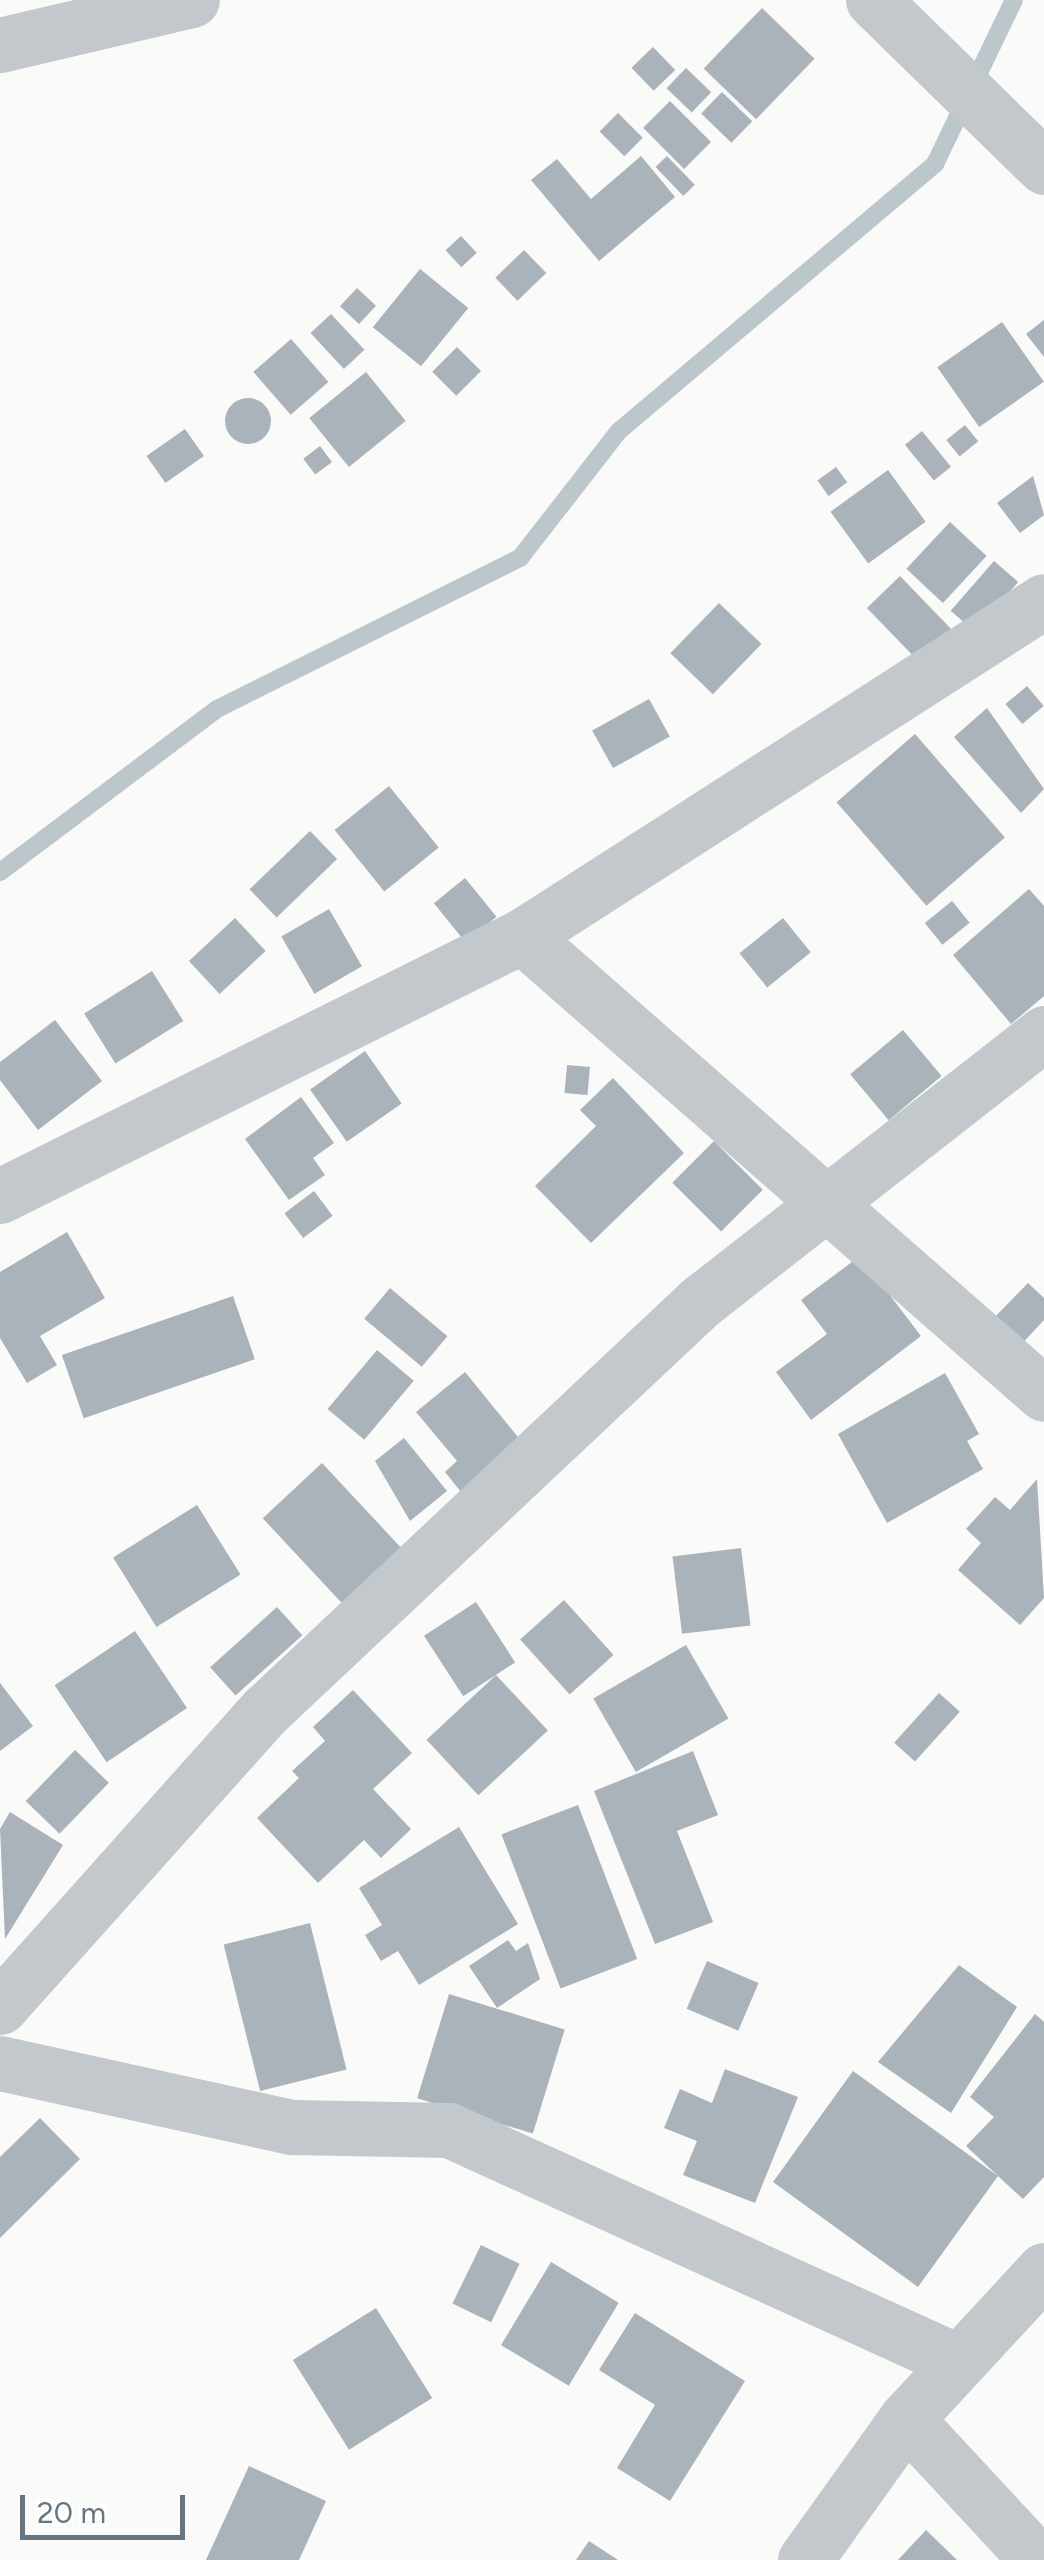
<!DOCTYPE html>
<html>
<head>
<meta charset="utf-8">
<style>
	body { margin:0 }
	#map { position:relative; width:1044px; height:2560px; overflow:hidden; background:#fafaf8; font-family:Figtree,sans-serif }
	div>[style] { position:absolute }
	.stream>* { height:18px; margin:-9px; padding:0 9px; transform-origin:9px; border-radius:9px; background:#bbc7cb }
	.building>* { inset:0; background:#aab3b9; transform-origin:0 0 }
	.round { border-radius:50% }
	.minor>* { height:55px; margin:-27.5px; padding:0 27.5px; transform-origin:27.5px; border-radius:27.5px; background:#c3c8cc }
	span { translate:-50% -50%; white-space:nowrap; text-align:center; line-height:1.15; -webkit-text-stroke:10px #fff; paint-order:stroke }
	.scale { position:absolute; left:20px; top:2495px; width:165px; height:45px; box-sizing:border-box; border:5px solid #657683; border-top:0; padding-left:12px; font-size:30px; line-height:35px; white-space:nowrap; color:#657683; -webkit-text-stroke:8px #fff; paint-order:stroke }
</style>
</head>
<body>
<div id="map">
	<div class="stream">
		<i style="left:0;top:872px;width:271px;rotate:-36.9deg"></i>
		<i style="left:217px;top:709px;width:339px;rotate:-26.5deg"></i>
		<i style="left:520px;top:558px;width:161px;rotate:-52.1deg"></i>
		<i style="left:619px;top:431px;width:414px;rotate:-40.2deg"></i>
		<i style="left:935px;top:164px;width:182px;rotate:-64.3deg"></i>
	</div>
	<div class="building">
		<i style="left:762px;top:8px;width:73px;height:84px;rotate:44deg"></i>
		<i style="left:653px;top:47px;width:32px;height:30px;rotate:46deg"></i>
		<i style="left:686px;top:68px;width:35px;height:28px;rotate:44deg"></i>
		<i style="left:722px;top:92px;width:42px;height:30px;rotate:44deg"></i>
		<i style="left:670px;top:101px;width:58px;height:38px;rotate:45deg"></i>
		<i style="left:618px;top:113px;width:35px;height:26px;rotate:45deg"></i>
		<i style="clip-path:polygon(641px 156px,675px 197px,599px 261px,531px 180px,557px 159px,591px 199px)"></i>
		<i style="left:667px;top:156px;width:40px;height:16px;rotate:46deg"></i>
		<i style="left:461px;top:236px;width:23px;height:21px;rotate:47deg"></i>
		<i style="left:524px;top:250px;width:32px;height:40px;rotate:46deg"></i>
		<i style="left:420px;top:269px;width:62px;height:75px;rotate:39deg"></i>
		<i style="left:357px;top:288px;width:26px;height:25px;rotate:43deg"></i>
		<i style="left:331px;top:314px;width:49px;height:28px;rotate:47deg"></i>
		<i style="clip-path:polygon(1044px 320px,1044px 357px,1026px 334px)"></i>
		<i style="left:1002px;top:322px;width:73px;height:79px;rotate:55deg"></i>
		<i style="left:291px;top:339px;width:57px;height:50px;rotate:49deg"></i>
		<i style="left:457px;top:347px;width:34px;height:35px;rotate:45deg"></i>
		<i style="left:366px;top:372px;width:63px;height:73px;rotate:51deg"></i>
		<i class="round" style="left:225px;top:398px;width:46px;height:46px"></i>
		<i style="left:965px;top:425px;width:21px;height:24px;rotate:51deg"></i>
		<i style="left:185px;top:429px;width:33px;height:47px;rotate:55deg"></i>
		<i style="left:922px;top:431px;width:46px;height:22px;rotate:51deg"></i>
		<i style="left:320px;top:446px;width:20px;height:21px;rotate:53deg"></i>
		<i style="left:836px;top:467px;width:19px;height:23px;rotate:54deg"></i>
		<i style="left:888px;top:470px;width:64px;height:71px;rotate:54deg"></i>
		<i style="clip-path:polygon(1033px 476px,1044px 515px,1020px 533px,997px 503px)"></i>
		<i style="left:950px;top:522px;width:50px;height:64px;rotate:43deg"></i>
		<i style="left:994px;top:561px;width:32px;height:66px;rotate:41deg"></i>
		<i style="left:900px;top:576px;width:75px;height:46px;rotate:46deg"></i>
		<i style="left:719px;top:603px;width:59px;height:70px;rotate:44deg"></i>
		<i style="left:1027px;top:686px;width:26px;height:28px;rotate:50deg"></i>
		<i style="left:649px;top:699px;width:43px;height:65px;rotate:61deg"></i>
		<i style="clip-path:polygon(987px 708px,1044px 789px,1021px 813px,954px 737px)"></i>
		<i style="left:915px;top:734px;width:137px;height:104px;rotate:49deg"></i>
		<i style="left:389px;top:786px;width:79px;height:70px;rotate:51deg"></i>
		<i style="left:310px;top:831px;width:39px;height:84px;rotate:46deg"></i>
		<i style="left:465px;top:878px;width:50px;height:40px;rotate:51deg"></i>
		<i style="clip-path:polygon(1029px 889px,1044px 906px,1044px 996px,1011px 1024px,953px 955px)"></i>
		<i style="left:952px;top:901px;width:28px;height:35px;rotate:51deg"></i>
		<i style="left:329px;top:909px;width:66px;height:55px;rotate:60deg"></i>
		<i style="left:235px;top:918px;width:45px;height:63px;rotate:47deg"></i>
		<i style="left:783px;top:918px;width:44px;height:56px;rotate:51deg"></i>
		<i style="left:152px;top:971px;width:59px;height:80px;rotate:58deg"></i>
		<i style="clip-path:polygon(55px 1020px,102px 1081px,38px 1130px,0 1080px,0 1062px)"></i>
		<i style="left:903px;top:1030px;width:60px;height:69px;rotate:50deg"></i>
		<i style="left:365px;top:1051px;width:64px;height:67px;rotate:55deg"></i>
		<i style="left:567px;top:1065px;width:23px;height:28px;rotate:5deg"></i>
		<i style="clip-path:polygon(613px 1078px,684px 1153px,591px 1243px,535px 1186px,596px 1126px,580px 1110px)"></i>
		<i style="clip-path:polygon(301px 1097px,334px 1143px,313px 1158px,325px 1175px,289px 1200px,245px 1139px)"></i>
		<i style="left:714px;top:1141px;width:69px;height:59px;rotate:45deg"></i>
		<i style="left:314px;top:1191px;width:31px;height:37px;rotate:53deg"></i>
		<i style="clip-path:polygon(67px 1232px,105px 1298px,40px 1336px,57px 1365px,27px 1383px,0 1338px,0 1272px)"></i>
		<i style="clip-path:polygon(860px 1256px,921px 1336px,811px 1420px,776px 1372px,827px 1334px,801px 1300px)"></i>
		<i style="clip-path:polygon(1028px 1283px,1044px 1298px,1044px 1320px,1015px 1351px,988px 1324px)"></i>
		<i style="left:390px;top:1288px;width:75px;height:40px;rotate:40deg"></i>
		<i style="left:233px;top:1296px;width:67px;height:181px;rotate:71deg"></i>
		<i style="left:377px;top:1350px;width:48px;height:77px;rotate:40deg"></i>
		<i style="clip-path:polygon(465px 1372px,522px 1442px,461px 1492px,445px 1472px,457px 1461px,416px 1412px)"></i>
		<i style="clip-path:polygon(945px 1373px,979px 1434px,967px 1441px,983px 1469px,887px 1523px,838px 1434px)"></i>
		<i style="clip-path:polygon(404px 1438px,447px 1491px,410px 1521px,375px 1461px)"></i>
		<i style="left:322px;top:1463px;width:120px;height:81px;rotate:47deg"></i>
		<i style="clip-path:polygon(1037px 1479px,1044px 1598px,1020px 1625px,958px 1570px,981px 1543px,966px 1529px,995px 1497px,1010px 1510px)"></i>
		<i style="left:197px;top:1505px;width:82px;height:99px;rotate:58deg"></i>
		<i style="left:741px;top:1548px;width:78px;height:69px;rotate:83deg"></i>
		<i style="left:564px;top:1600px;width:74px;height:59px;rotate:48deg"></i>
		<i style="left:476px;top:1602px;width:72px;height:62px;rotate:57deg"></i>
		<i style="left:277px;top:1607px;width:38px;height:90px;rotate:48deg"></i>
		<i style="left:135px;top:1631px;width:93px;height:97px;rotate:56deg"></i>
		<i style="left:686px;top:1645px;width:85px;height:107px;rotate:60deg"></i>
		<i style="left:496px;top:1675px;width:76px;height:95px;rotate:47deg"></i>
		<i style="clip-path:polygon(0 1683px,33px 1726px,0 1751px)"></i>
		<i style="clip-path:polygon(353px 1690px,412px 1753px,373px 1789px,411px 1829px,381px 1858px,364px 1840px,318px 1883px,257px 1818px,299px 1778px,292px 1771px,325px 1741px,313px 1727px)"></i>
		<i style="left:939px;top:1693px;width:28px;height:67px;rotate:42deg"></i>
		<i style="left:75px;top:1750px;width:47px;height:71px;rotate:44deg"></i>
		<i style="clip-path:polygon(693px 1751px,718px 1815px,677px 1831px,713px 1922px,655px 1944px,594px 1791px)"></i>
		<i style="left:578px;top:1805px;width:165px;height:82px;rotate:69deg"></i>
		<i style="clip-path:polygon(10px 1812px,63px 1845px,5px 1939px,0 1829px)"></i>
		<i style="clip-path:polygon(459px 1827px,518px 1924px,419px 1985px,398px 1951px,381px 1961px,365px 1935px,382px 1925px,359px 1888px)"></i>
		<i style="left:310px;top:1923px;width:151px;height:89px;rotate:76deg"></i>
		<i style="clip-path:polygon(508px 1940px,516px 1951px,528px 1943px,540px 1979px,497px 2008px,469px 1966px)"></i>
		<i style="left:707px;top:1961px;width:56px;height:52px;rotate:23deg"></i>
		<i style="clip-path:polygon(959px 1965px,1017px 2007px,951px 2113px,878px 2062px)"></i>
		<i style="left:449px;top:1994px;width:121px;height:109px;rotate:17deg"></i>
		<i style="clip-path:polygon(1035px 2014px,1044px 2022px,1044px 2177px,1023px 2199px,998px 2176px,918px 2287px,773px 2182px,853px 2071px,998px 2176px,966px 2146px,994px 2117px,970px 2097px)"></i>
		<i style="clip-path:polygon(725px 2069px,798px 2097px,755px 2203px,683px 2175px,697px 2141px,664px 2128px,680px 2089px,712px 2103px)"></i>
		<i style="clip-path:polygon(40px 2118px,80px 2159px,0 2238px,0 2157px)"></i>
		<i style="left:481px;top:2245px;width:43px;height:65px;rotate:26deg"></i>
		<i style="left:551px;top:2262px;width:79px;height:97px;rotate:31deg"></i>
		<i style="left:376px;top:2308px;width:106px;height:98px;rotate:58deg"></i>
		<i style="clip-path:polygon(635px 2313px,745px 2381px,670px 2501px,617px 2468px,655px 2405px,599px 2370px)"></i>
		<i style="clip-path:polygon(249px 2466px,326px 2501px,299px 2560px,206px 2560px)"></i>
		<i style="clip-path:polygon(926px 2530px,957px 2560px,898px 2560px)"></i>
		<i style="clip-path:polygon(589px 2541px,618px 2560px,576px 2560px)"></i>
	</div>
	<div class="minor">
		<i style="left:873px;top:0;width:239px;rotate:44.3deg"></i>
		<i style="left:0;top:45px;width:197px;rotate:-13.2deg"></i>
		<i style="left:522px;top:936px;width:694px;rotate:41.26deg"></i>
		<i style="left:0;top:1196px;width:583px;rotate:-26.48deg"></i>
		<i style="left:522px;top:936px;width:620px;rotate:-32.69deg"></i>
		<i style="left:0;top:2007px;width:399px;rotate:-48.2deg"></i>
		<i style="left:266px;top:1710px;width:596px;rotate:-43.23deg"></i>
		<i style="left:700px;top:1302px;width:437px;rotate:-38deg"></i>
		<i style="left:0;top:2063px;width:299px;rotate:12.4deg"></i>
		<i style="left:292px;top:2127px;width:157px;rotate:1.1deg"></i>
		<i style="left:449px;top:2130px;width:560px;rotate:24.46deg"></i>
		<i style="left:906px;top:2419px;width:192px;rotate:47.1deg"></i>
		<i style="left:805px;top:2560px;width:173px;rotate:-54.4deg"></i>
		<i style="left:906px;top:2419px;width:203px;rotate:-47.2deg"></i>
	</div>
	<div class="scale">20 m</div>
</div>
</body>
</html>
